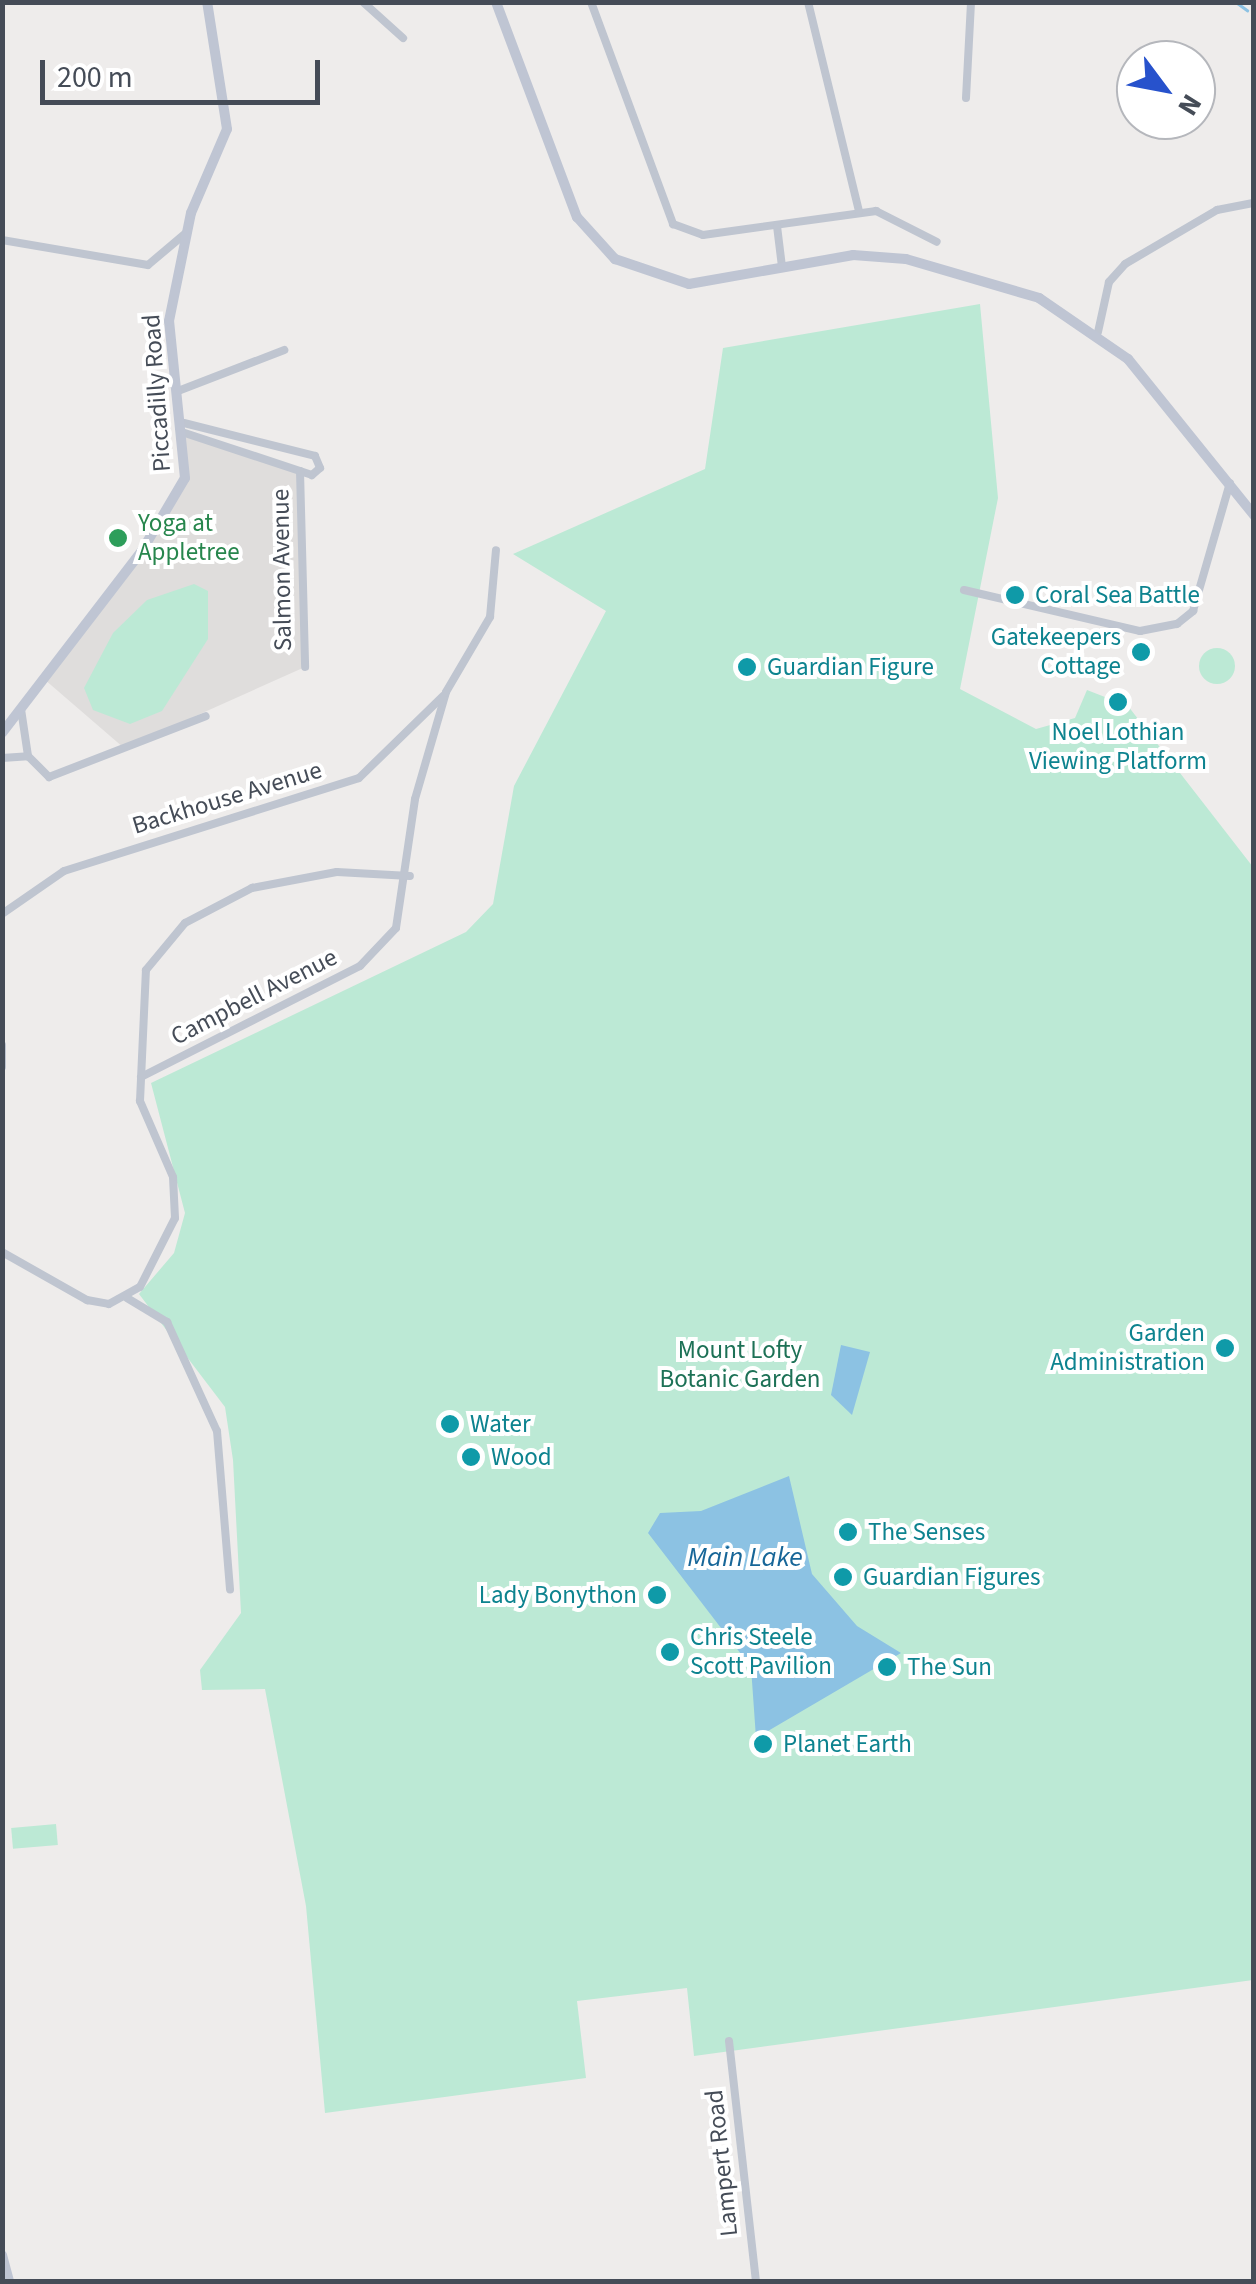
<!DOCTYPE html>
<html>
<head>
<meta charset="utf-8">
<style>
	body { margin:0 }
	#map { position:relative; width:1256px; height:2284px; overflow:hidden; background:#eeeceb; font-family:"Source Sans 3",sans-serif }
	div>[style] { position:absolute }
	.education>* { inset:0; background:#dfdddc }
	.green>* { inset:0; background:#bce9d5; transform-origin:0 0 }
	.round { border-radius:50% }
	.water>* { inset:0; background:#8cc2e3 }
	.stream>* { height:2.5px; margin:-1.25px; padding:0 1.25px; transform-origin:1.25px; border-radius:1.25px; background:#8cc2e3 }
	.street>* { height:8px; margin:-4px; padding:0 4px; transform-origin:4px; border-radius:4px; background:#bfc5d0 }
	.secondary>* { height:10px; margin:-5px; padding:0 5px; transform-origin:5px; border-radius:5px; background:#bfc5d3 }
	.dots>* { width:28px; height:28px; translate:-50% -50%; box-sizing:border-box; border:5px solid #fff; border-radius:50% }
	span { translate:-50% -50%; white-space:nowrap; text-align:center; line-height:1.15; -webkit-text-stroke:8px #fff; paint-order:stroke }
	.street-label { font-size:25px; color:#454c57 }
	.leisure-label { font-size:25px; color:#27864d }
	.left { translate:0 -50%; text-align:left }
	.culture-label { font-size:25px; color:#0d838f }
	.right { translate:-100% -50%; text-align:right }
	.park-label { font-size:25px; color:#1d7156 }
	.water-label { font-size:28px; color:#176698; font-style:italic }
	.frame { position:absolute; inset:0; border:5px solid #454c57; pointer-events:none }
	.north { position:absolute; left:1116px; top:40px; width:100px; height:100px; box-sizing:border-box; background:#fff; border:2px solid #b5b7bc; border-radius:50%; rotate:122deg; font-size:28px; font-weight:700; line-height:40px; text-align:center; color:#454c57 }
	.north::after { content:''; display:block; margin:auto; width:35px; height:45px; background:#2752cc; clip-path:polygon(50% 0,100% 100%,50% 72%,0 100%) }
	.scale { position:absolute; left:40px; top:60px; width:280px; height:45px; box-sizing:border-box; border:5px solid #454c57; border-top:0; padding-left:12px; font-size:30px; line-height:35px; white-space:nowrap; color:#454c57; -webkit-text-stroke:8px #fff; paint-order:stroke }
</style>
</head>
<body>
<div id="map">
	<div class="education">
		<i style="clip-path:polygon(185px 433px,300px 471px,305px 667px,124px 748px,44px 679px,143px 549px,185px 478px)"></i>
	</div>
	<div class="green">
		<i style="clip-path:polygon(980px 304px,998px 498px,960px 689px,1036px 729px,1075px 718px,1087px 690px,1128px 706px,1253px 867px,1253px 1980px,694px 2056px,687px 1988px,577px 2001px,586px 2078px,325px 2113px,306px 1906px,265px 1689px,202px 1690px,200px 1670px,241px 1613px,233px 1460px,225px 1407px,139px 1294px,174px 1253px,185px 1213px,151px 1083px,466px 932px,493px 904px,514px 786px,606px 611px,513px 554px,705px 469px,723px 348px)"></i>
		<i style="clip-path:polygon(194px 584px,208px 591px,208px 639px,162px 711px,130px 724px,93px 710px,84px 688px,113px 633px,147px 600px)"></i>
		<i class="round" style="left:1199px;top:648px;width:36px;height:36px"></i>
		<i style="left:56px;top:1824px;width:21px;height:45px;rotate:85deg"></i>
	</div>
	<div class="water">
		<i style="clip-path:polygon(841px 1345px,870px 1352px,852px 1415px,831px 1395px)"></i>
		<i style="clip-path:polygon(789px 1476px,812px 1574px,857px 1626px,901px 1653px,756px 1738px,751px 1667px,648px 1533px,660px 1513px,701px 1511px)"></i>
	</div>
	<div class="stream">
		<i style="left:1236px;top:2px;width:14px;rotate:36deg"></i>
	</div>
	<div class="street">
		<i style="left:363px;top:2px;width:54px;rotate:42deg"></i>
		<i style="left:591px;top:2px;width:237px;rotate:69.7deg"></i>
		<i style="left:673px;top:224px;width:32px;rotate:20deg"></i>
		<i style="left:703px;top:235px;width:175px;rotate:-7.9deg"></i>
		<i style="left:876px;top:211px;width:68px;rotate:26.9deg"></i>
		<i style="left:808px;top:2px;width:215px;rotate:76.3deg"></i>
		<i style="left:966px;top:98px;width:96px;rotate:-87deg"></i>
		<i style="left:777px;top:226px;width:41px;rotate:83deg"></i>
		<i style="left:2px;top:240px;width:148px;rotate:9.7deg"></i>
		<i style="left:148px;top:265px;width:51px;rotate:-40.2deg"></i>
		<i style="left:1098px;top:332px;width:51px;rotate:-77.6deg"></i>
		<i style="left:1109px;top:282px;width:24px;rotate:-48deg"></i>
		<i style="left:1125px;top:264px;width:107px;rotate:-30.4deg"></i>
		<i style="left:1217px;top:210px;width:38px;rotate:-11deg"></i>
		<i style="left:178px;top:391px;width:114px;rotate:-21.1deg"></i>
		<i style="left:184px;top:423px;width:135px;rotate:14.1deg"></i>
		<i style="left:315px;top:456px;width:13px;rotate:67deg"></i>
		<i style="left:320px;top:468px;width:11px;rotate:139deg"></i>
		<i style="left:312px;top:475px;width:134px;rotate:-161.7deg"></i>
		<i style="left:300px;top:471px;width:196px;rotate:88.5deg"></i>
		<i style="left:964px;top:590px;width:181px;rotate:13.1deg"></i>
		<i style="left:1140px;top:631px;width:38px;rotate:-11deg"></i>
		<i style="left:1177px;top:624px;width:21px;rotate:-39deg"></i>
		<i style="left:1193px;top:611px;width:133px;rotate:-73.9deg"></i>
		<i style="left:21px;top:709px;width:48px;rotate:81.5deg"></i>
		<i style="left:28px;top:756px;width:30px;rotate:45deg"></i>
		<i style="left:49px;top:777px;width:168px;rotate:-21.2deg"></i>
		<i style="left:2px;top:758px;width:26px;rotate:-4deg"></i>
		<i style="left:2px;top:914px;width:75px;rotate:-34.7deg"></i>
		<i style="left:64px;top:871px;width:309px;rotate:-17.5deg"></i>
		<i style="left:359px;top:778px;width:117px;rotate:-44.3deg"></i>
		<i style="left:2px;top:1045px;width:22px;rotate:90deg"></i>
		<i style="left:141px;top:1077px;width:246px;rotate:-26.9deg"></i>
		<i style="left:360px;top:966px;width:52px;rotate:-46.5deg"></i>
		<i style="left:396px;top:928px;width:130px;rotate:-81.6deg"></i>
		<i style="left:415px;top:799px;width:111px;rotate:-73.8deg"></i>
		<i style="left:446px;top:692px;width:87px;rotate:-59.6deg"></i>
		<i style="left:490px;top:617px;width:67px;rotate:-84.9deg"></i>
		<i style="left:2px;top:1252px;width:98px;rotate:29.5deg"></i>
		<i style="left:87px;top:1300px;width:22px;rotate:10deg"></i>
		<i style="left:109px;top:1304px;width:35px;rotate:-29deg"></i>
		<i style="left:140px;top:1287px;width:77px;rotate:-63.1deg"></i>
		<i style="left:175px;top:1218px;width:41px;rotate:-92.8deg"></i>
		<i style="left:173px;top:1177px;width:83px;rotate:-113.5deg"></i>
		<i style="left:140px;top:1101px;width:131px;rotate:-87.4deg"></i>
		<i style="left:146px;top:970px;width:61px;rotate:-50.3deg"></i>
		<i style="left:185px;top:923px;width:76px;rotate:-27.6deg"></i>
		<i style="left:252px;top:888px;width:86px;rotate:-10.7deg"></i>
		<i style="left:337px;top:872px;width:73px;rotate:3.1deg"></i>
		<i style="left:127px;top:1298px;width:47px;rotate:31deg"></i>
		<i style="left:167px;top:1322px;width:120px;rotate:65.4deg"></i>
		<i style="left:217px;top:1431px;width:159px;rotate:85.3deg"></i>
		<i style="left:729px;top:2041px;width:243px;rotate:83.6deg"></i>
	</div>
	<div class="secondary">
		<i style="left:496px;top:2px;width:230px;rotate:69.4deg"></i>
		<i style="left:577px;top:217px;width:57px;rotate:47.9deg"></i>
		<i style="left:615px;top:259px;width:78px;rotate:18.7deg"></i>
		<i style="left:689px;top:284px;width:167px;rotate:-10deg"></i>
		<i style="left:853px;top:255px;width:53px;rotate:4.3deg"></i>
		<i style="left:906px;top:259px;width:139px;rotate:16.3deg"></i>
		<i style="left:1039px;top:298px;width:108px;rotate:34.4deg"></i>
		<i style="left:1128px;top:359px;width:201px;rotate:51.1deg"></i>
		<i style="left:2px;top:733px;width:232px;rotate:-52.5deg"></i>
		<i style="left:143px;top:549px;width:82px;rotate:-59.4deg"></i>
		<i style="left:185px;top:478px;width:158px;rotate:-95.8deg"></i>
		<i style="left:169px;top:321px;width:110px;rotate:-78.5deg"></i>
		<i style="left:191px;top:213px;width:91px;rotate:-66.8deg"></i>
		<i style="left:227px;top:129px;width:129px;rotate:-98.9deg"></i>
		<i style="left:2px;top:2255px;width:28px;rotate:75deg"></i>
	</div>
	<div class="dots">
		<i style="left:118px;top:538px;background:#2e9e5b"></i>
		<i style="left:1015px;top:595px;background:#0f9aa8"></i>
		<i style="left:1141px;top:652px;background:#0f9aa8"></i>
		<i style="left:747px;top:667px;background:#0f9aa8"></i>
		<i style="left:1118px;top:702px;background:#0f9aa8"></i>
		<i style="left:1225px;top:1348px;background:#0f9aa8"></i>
		<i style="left:450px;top:1424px;background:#0f9aa8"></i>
		<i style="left:471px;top:1457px;background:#0f9aa8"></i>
		<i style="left:848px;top:1532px;background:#0f9aa8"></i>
		<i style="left:843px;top:1577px;background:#0f9aa8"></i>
		<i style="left:657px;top:1595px;background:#0f9aa8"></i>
		<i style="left:670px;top:1652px;background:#0f9aa8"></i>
		<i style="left:887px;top:1667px;background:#0f9aa8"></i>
		<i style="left:763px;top:1744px;background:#0f9aa8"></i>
	</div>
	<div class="street-label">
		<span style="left:157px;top:393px;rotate:-94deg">Piccadilly Road</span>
		<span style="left:282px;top:570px;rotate:-91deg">Salmon Avenue</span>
		<span style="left:227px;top:798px;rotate:-17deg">Backhouse Avenue</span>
		<span style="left:254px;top:997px;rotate:-27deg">Campbell Avenue</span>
		<span style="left:722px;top:2163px;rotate:-96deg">Lampert Road</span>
	</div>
	<div class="leisure-label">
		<span class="left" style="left:138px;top:538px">Yoga at<br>Appletree</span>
	</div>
	<div class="culture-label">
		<span class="left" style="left:1035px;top:595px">Coral Sea Battle</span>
		<span class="right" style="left:1121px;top:652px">Gatekeepers<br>Cottage</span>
		<span class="left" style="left:767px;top:667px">Guardian Figure</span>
		<span style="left:1118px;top:747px">Noel Lothian<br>Viewing Platform</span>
		<span class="right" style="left:1205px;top:1348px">Garden<br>Administration</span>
		<span class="left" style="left:470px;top:1424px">Water</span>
		<span class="left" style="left:491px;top:1457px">Wood</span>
		<span class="left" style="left:868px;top:1532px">The Senses</span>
		<span class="left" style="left:863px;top:1577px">Guardian Figures</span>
		<span class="right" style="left:637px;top:1595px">Lady Bonython</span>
		<span class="left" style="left:690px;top:1652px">Chris Steele<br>Scott Pavilion</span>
		<span class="left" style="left:907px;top:1667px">The Sun</span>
		<span class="left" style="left:783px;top:1744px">Planet Earth</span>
	</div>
	<div class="park-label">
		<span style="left:740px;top:1365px">Mount Lofty<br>Botanic Garden</span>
	</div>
	<div class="water-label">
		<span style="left:745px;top:1557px">Main Lake</span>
	</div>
	<div class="frame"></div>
	<div class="north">N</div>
	<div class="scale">200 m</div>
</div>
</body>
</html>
